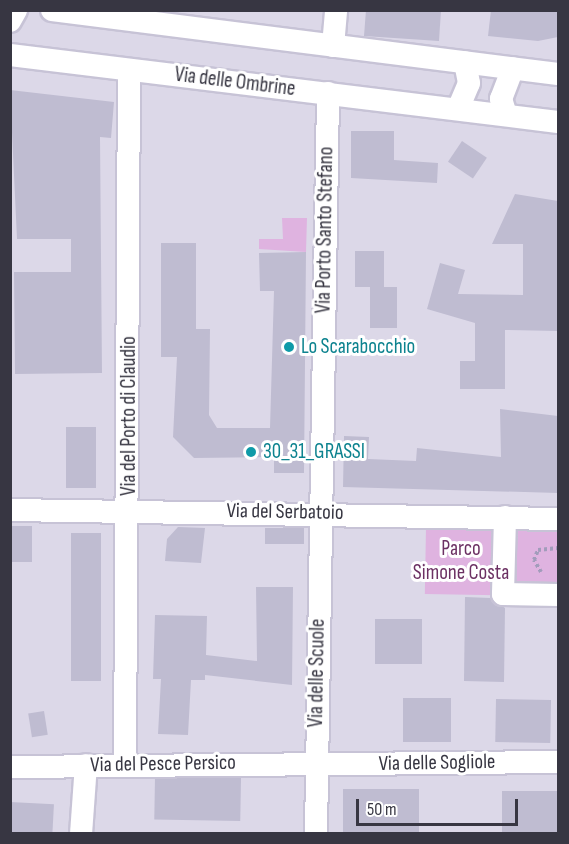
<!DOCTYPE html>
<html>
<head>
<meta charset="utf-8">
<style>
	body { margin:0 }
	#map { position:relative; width:569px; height:844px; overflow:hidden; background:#e8e5f0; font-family:"Sofia Sans Condensed",sans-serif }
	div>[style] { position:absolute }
	.residential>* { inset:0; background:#dcd8e8; transform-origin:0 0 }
	.green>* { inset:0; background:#dfb3e0; transform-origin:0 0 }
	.building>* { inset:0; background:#bfbcd1; transform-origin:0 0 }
	.path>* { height:4px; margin-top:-2px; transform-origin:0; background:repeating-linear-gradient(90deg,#a29cbb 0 3px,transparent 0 6px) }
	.roads { filter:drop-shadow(2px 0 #c7c3d6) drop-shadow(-2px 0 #c7c3d6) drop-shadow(0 2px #c7c3d6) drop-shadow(0 -2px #c7c3d6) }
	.minor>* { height:22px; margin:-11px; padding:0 11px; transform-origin:11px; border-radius:11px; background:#fff }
	.dots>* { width:16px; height:16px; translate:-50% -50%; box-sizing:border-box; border:3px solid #fff; border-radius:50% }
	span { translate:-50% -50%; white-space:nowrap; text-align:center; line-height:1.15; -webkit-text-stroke:6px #fff; paint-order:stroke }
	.street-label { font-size:21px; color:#373642 }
	.culture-label { font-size:21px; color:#0d838f }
	.left { translate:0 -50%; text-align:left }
	.park-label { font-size:21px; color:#6c3163 }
	.frame { position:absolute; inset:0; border:12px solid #373642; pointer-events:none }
	.scale { position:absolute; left:356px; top:799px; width:162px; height:27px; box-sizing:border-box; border:3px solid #373642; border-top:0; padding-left:8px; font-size:18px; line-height:21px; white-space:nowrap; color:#373642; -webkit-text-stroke:4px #fff; paint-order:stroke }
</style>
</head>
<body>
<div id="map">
	<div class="residential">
		<i style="left:11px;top:11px;width:547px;height:822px"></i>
	</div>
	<div class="green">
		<i style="clip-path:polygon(282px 218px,307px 218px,306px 252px,259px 249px,259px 239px,283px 239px)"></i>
		<i style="left:426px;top:527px;width:73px;height:67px;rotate:1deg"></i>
		<i style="left:512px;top:530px;width:46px;height:55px"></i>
	</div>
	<div class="building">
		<i style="clip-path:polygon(366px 10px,441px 10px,439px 41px,364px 36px)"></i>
		<i style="clip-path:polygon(491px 10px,558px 10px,558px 37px,538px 41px,488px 36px)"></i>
		<i style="clip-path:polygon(10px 90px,114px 102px,111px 138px,100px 137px,102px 373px,15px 374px,14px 272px,71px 272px,71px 239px,17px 239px)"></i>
		<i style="clip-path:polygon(351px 131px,394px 131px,394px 160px,438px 163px,437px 183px,351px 178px)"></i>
		<i style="left:462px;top:141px;width:30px;height:25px;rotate:34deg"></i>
		<i style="clip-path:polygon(515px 194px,558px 201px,558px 331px,505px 330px,505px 389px,460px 389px,460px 361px,475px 361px,475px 323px,427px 309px,440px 263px,465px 270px,458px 294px,523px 295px,523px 244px,492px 244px)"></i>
		<i style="clip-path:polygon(161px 243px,196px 243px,196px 329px,210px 329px,209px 415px,217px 428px,270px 428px,274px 291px,260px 291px,259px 253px,306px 252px,304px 473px,274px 473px,274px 457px,194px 458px,173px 437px,177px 357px,161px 357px)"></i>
		<i style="clip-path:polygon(355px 251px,384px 251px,384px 287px,397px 287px,397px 328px,370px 328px,370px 287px,355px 287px)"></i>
		<i style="clip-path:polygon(500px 409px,558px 416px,558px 493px,343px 487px,344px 436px,369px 437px,368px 459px,416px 461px,417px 448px,501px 457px)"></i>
		<i style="left:66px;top:427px;width:30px;height:61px"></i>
		<i style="left:10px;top:526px;width:22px;height:36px"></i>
		<i style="clip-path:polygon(178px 527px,205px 528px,201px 563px,165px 561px,167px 539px)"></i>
		<i style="left:265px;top:528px;width:39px;height:16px"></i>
		<i style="left:71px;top:533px;width:30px;height:148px"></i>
		<i style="clip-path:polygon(256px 587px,293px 587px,292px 685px,205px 675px,205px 680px,191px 680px,188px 735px,158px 734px,161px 679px,153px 679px,155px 615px,207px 616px,206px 655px,257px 661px)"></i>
		<i style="clip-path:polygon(465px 597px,490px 598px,505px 608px,504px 682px,464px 681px)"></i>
		<i style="left:375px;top:619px;width:47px;height:45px"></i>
		<i style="left:403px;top:698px;width:48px;height:44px"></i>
		<i style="left:496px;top:699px;width:55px;height:43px;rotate:1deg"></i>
		<i style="left:44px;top:711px;width:24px;height:16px;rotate:81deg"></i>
		<i style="left:241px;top:778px;width:43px;height:86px;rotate:91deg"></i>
		<i style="left:419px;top:789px;width:45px;height:76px;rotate:90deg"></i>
		<i style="left:502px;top:791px;width:56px;height:43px"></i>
		<i style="left:10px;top:802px;width:44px;height:32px;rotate:3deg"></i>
	</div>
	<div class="path">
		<i style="left:541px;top:572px;width:14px;rotate:-120deg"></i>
		<i style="left:534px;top:560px;width:11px;rotate:-68deg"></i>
		<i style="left:538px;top:550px;width:20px;rotate:-6deg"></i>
	</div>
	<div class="roads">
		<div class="minor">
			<i style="left:52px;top:10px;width:510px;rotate:7.21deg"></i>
			<i style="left:10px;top:21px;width:13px;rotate:-61deg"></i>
			<i style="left:333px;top:46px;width:36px;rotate:-85deg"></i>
			<i style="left:10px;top:55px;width:552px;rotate:6.97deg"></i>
			<i style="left:458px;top:109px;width:28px;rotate:-67deg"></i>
			<i style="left:469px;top:83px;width:21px;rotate:-101deg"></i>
			<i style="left:506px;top:115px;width:17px;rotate:-107deg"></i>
			<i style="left:501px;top:99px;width:33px;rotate:-69deg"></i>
			<i style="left:10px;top:510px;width:548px;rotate:0.94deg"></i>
			<i style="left:505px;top:517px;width:77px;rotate:91.5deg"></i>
			<i style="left:503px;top:594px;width:55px;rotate:1deg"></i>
			<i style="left:125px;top:762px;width:692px;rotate:-89.67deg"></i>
			<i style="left:10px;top:767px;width:548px;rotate:-0.52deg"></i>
			<i style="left:81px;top:834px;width:69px;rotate:-85.9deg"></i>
			<i style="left:316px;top:834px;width:741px;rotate:-89.07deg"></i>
		</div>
	</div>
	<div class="dots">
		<i style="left:289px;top:347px;background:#0f9aa8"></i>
		<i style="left:251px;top:452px;background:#0f9aa8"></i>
	</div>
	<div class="street-label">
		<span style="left:235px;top:82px;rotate:7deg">Via delle Ombrine</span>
		<span style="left:325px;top:230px;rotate:-89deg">Via Porto Santo Stefano</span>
		<span style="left:129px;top:416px;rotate:-90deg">Via del Porto di Claudio</span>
		<span style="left:285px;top:512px;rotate:1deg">Via del Serbatoio</span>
		<span style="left:317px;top:673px;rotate:-89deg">Via delle Scuole</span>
		<span style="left:437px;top:763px;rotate:-1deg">Via delle Sogliole</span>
		<span style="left:163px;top:764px;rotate:-1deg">Via del Pesce Persico</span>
	</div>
	<div class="culture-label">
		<span class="left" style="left:301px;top:347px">Lo Scarabocchio</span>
		<span class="left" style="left:263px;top:452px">30_31_GRASSI</span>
	</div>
	<div class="park-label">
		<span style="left:461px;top:561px">Parco<br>Simone Costa</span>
	</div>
	<div class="frame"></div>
	<div class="scale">50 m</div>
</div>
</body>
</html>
